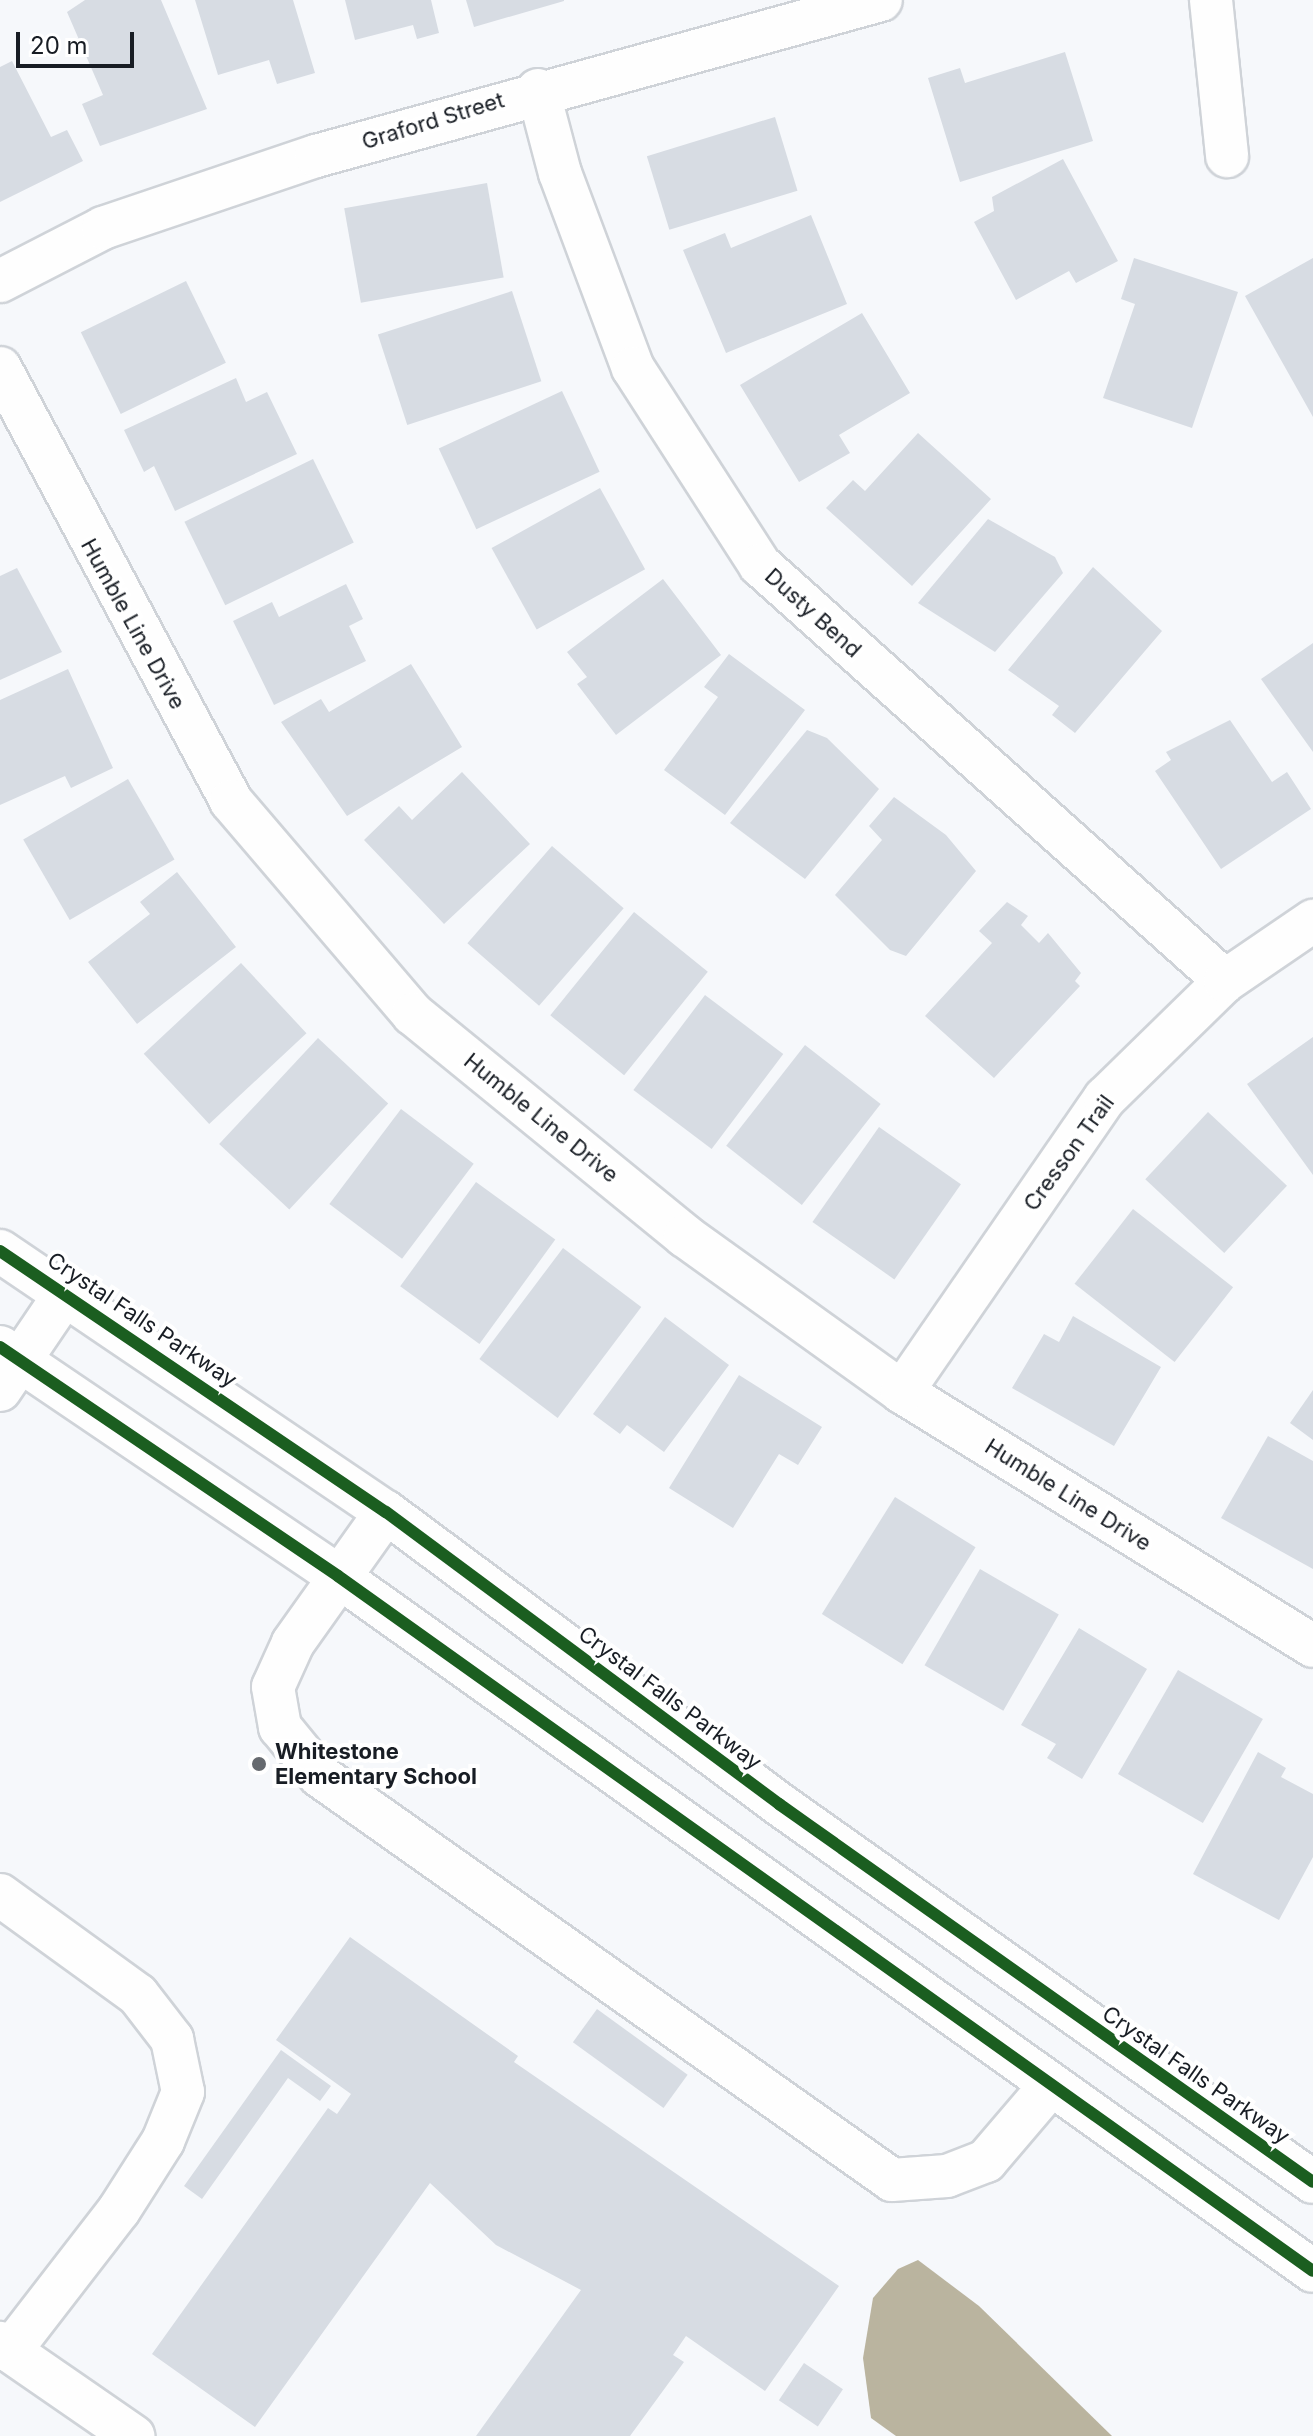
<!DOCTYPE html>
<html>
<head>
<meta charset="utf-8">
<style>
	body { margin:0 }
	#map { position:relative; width:1313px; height:2436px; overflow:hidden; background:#f6f8fb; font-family:Inter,sans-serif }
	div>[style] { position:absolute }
	.water>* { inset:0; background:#bab49f }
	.building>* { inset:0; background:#d7dce3; transform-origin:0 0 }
	.roads { filter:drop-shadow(2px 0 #cfd3d8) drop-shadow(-2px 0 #cfd3d8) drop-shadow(0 2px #cfd3d8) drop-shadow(0 -2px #cfd3d8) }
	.minor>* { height:42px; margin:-21px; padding:0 21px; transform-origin:21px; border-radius:21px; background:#fefefe }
	.cycleway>* { height:12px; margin:-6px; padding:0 6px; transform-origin:6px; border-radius:6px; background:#1b5e20 }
	.dots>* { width:22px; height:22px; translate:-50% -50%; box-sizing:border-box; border:4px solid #fff; border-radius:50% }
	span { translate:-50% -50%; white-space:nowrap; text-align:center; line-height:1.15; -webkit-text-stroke:8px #fff; paint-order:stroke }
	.street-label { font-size:22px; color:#181d24 }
	.poi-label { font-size:22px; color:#181d24; font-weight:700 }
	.left { translate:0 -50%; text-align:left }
	.scale { position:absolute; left:16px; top:32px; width:118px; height:36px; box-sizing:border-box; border:4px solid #181d24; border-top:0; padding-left:10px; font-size:24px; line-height:28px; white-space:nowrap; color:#181d24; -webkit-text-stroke:6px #fff; paint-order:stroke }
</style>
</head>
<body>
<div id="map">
	<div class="water">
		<i style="clip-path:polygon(918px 2260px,979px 2306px,1112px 2436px,896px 2436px,871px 2418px,863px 2358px,873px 2298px,898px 2269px)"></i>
	</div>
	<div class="building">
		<i style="clip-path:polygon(85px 0,161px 0,207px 109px,100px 146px,82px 104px,103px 95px,67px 12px)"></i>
		<i style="clip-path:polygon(195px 0,293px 0,315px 73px,277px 84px,269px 60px,218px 75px)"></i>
		<i style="clip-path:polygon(345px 0,431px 0,439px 33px,417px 39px,413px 25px,355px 40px)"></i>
		<i style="clip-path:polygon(466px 0,564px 0,564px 1px,474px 27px)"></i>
		<i style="clip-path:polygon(1065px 52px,1093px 141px,960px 182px,928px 78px,960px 68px,965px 83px)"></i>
		<i style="clip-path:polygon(12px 61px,51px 137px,67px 130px,83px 161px,0 202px,0 67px)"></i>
		<i style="left:775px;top:117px;width:77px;height:134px;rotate:73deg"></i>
		<i style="clip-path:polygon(1063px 159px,1118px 261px,1076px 283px,1069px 271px,1016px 300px,974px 222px,994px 211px,992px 197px)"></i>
		<i style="left:487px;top:183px;width:96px;height:145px;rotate:80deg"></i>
		<i style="clip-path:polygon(811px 215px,847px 304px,726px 353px,683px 250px,725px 233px,731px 248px)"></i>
		<i style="clip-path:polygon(1134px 258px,1238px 292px,1192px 428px,1103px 398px,1135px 304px,1121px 299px)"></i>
		<i style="clip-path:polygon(1313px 258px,1313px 417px,1245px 296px)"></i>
		<i style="left:186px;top:281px;width:91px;height:117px;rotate:64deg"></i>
		<i style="left:512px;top:291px;width:95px;height:141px;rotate:72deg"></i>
		<i style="clip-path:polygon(862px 313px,910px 393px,839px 435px,850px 453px,799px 482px,740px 385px)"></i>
		<i style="clip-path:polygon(236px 378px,246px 402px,267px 392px,297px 454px,175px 511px,154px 466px,144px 472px,124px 430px)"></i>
		<i style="left:562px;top:391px;width:89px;height:136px;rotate:65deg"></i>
		<i style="clip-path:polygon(918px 433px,991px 499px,912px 586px,826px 508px,853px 480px,865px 491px)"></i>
		<i style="left:313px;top:459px;width:93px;height:143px;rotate:64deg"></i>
		<i style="left:600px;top:488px;width:93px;height:124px;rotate:61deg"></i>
		<i style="clip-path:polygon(988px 519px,1055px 557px,1063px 573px,995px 652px,918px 603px)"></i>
		<i style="clip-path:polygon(1093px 567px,1162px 631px,1075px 733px,1052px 715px,1059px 706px,1008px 670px)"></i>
		<i style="clip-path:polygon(17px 568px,62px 652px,0 680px,0 576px)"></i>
		<i style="clip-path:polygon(663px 579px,721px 655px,616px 735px,577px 684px,587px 677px,567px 652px)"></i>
		<i style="clip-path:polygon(346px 584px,363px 619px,349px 626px,366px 661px,274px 705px,233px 621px,272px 602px,279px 617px)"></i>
		<i style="clip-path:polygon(1313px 643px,1313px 752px,1261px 679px)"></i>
		<i style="clip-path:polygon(729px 654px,805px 710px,725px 815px,664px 770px,718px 697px,704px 687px)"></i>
		<i style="clip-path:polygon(411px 664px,462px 747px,347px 816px,281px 722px,321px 699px,329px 712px)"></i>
		<i style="clip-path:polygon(68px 669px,113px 768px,71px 788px,65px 776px,0 805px,0 700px)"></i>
		<i style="clip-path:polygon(1230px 720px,1272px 782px,1287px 772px,1311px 809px,1221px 869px,1155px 771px,1171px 760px,1166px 752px)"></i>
		<i style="clip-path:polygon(807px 730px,827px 738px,879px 789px,805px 879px,730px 823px)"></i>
		<i style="clip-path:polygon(462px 772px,530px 844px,444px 924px,364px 840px,399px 806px,412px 820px)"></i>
		<i style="left:128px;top:779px;width:93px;height:121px;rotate:60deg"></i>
		<i style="clip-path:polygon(894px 797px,946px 835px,976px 871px,906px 956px,890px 950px,835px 895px,882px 840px,869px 826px)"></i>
		<i style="left:552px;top:846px;width:95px;height:129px;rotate:41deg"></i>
		<i style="clip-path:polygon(177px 872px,236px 947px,137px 1024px,88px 962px,150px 914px,140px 902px)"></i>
		<i style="clip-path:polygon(1007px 902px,1028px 916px,1021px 925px,1039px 943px,1048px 933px,1081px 973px,1075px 981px,1080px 986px,994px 1078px,925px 1016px,992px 943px,979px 931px)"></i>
		<i style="left:634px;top:912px;width:95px;height:133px;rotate:39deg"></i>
		<i style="left:241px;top:963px;width:96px;height:133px;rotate:47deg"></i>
		<i style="left:705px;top:995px;width:98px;height:119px;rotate:37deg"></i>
		<i style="clip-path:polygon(1313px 1037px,1313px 1175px,1247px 1084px)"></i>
		<i style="left:318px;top:1038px;width:96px;height:145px;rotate:43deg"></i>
		<i style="left:805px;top:1045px;width:96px;height:128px;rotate:38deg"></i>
		<i style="left:401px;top:1109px;width:91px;height:119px;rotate:37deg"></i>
		<i style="left:1208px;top:1112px;width:108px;height:92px;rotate:43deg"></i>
		<i style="left:879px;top:1127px;width:100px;height:116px;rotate:35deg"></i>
		<i style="left:476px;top:1182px;width:98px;height:129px;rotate:36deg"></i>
		<i style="left:1133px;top:1209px;width:127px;height:95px;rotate:38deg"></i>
		<i style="left:563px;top:1248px;width:98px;height:139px;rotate:37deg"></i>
		<i style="clip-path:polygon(1073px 1316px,1161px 1367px,1114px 1446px,1012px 1388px,1044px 1334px,1059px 1342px)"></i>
		<i style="clip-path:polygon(665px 1317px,729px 1365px,664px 1452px,627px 1425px,620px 1434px,593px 1414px)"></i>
		<i style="clip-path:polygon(739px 1375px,822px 1427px,798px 1465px,779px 1454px,733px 1528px,669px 1488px)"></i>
		<i style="clip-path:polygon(1313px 1390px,1313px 1440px,1290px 1423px)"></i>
		<i style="clip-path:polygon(1268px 1436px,1313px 1461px,1313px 1569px,1221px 1518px)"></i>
		<i style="left:895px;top:1497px;width:95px;height:138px;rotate:32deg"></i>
		<i style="left:980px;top:1569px;width:91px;height:111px;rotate:30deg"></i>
		<i style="clip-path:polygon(1079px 1628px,1147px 1669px,1082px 1779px,1047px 1758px,1056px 1744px,1021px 1725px)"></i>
		<i style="left:1178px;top:1670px;width:98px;height:120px;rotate:30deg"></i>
		<i style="clip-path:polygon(1258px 1752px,1286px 1768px,1281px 1777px,1313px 1794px,1313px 1857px,1279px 1920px,1193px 1874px)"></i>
		<i style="clip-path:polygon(350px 1937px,518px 2056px,514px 2062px,839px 2286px,765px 2391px,686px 2336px,673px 2355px,684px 2362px,630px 2436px,476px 2436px,581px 2290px,496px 2245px,430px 2183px,255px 2427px,152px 2354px,328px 2108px,337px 2114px,351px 2094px,276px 2040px)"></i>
		<i style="left:597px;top:2009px;width:112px;height:41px;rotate:36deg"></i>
		<i style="clip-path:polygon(281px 2050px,331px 2086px,320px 2101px,288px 2078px,202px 2199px,184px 2186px)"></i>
		<i style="left:804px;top:2363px;width:47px;height:45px;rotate:34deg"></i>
	</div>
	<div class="roads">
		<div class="minor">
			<i style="left:1211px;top:0;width:157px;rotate:84.1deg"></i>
			<i style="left:538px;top:90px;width:86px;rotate:75.2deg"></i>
			<i style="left:560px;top:173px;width:208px;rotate:69.5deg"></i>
			<i style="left:633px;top:368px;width:234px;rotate:57.2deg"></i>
			<i style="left:760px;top:565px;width:624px;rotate:41.82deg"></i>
			<i style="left:0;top:281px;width:116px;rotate:-27.2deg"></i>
			<i style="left:103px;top:228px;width:225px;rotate:-18.7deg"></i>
			<i style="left:316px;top:156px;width:586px;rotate:-15.44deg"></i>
			<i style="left:0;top:368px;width:491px;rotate:61.9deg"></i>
			<i style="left:231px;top:801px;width:280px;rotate:49.5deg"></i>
			<i style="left:413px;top:1014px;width:351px;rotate:39.2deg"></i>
			<i style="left:685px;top:1236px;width:267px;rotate:35.7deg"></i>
			<i style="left:902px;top:1392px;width:483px;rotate:31.7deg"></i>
			<i style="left:0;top:1251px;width:466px;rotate:34.1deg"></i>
			<i style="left:386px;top:1512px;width:490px;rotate:36.6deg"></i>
			<i style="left:779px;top:1804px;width:654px;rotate:35.29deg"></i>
			<i style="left:0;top:1347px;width:408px;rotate:34.1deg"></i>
			<i style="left:338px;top:1576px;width:1197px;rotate:35.48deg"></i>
			<i style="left:0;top:1390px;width:120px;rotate:-55.9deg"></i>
			<i style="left:902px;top:1392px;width:357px;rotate:-55.4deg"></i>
			<i style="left:1105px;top:1098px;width:168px;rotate:-44.3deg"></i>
			<i style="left:1225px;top:981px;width:107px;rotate:-34.3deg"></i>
			<i style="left:386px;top:1512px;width:161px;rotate:125.4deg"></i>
			<i style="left:293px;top:1643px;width:48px;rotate:114.4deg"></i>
			<i style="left:273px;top:1687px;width:41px;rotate:80.1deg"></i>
			<i style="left:280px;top:1727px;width:63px;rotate:50.8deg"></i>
			<i style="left:320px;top:1776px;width:700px;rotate:35.23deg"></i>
			<i style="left:892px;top:2180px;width:55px;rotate:-4.2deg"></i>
			<i style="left:947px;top:2176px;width:42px;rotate:-21deg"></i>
			<i style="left:986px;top:2161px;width:100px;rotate:-49.5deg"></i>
			<i style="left:0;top:1895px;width:170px;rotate:35.9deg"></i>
			<i style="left:138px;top:1995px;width:56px;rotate:52.3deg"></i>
			<i style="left:172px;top:2039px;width:54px;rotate:78.3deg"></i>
			<i style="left:183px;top:2092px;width:53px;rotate:112.2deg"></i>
			<i style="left:163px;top:2141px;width:82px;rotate:122.5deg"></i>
			<i style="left:119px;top:2210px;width:178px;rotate:127.7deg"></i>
			<i style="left:10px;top:2351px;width:13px;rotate:-141deg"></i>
			<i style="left:10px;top:2351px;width:150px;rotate:34.6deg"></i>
		</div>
	</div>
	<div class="cycleway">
		<i style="left:0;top:1251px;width:466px;rotate:34.1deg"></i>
		<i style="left:386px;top:1512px;width:490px;rotate:36.6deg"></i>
		<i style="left:779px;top:1804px;width:654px;rotate:35.29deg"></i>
		<i style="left:0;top:1347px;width:408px;rotate:34.1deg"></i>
		<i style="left:338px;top:1576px;width:1197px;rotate:35.48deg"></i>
	</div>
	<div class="dots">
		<i style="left:259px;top:1764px;background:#666a6f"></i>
	</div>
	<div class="street-label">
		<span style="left:433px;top:121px;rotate:-17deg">Graford Street</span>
		<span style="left:813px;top:613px;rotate:42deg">Dusty Bend</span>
		<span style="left:133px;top:624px;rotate:61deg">Humble Line Drive</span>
		<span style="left:541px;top:1118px;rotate:39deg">Humble Line Drive</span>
		<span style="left:1069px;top:1153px;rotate:-54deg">Cresson Trail</span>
		<span style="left:142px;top:1320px;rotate:34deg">Crystal Falls Parkway</span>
		<span style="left:1068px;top:1495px;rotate:32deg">Humble Line Drive</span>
		<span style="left:670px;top:1698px;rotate:37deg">Crystal Falls Parkway</span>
		<span style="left:1196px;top:2075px;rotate:35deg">Crystal Falls Parkway</span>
	</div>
	<div class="poi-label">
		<span class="left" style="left:275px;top:1764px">Whitestone<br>Elementary School</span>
	</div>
	<div class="scale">20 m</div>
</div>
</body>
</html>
